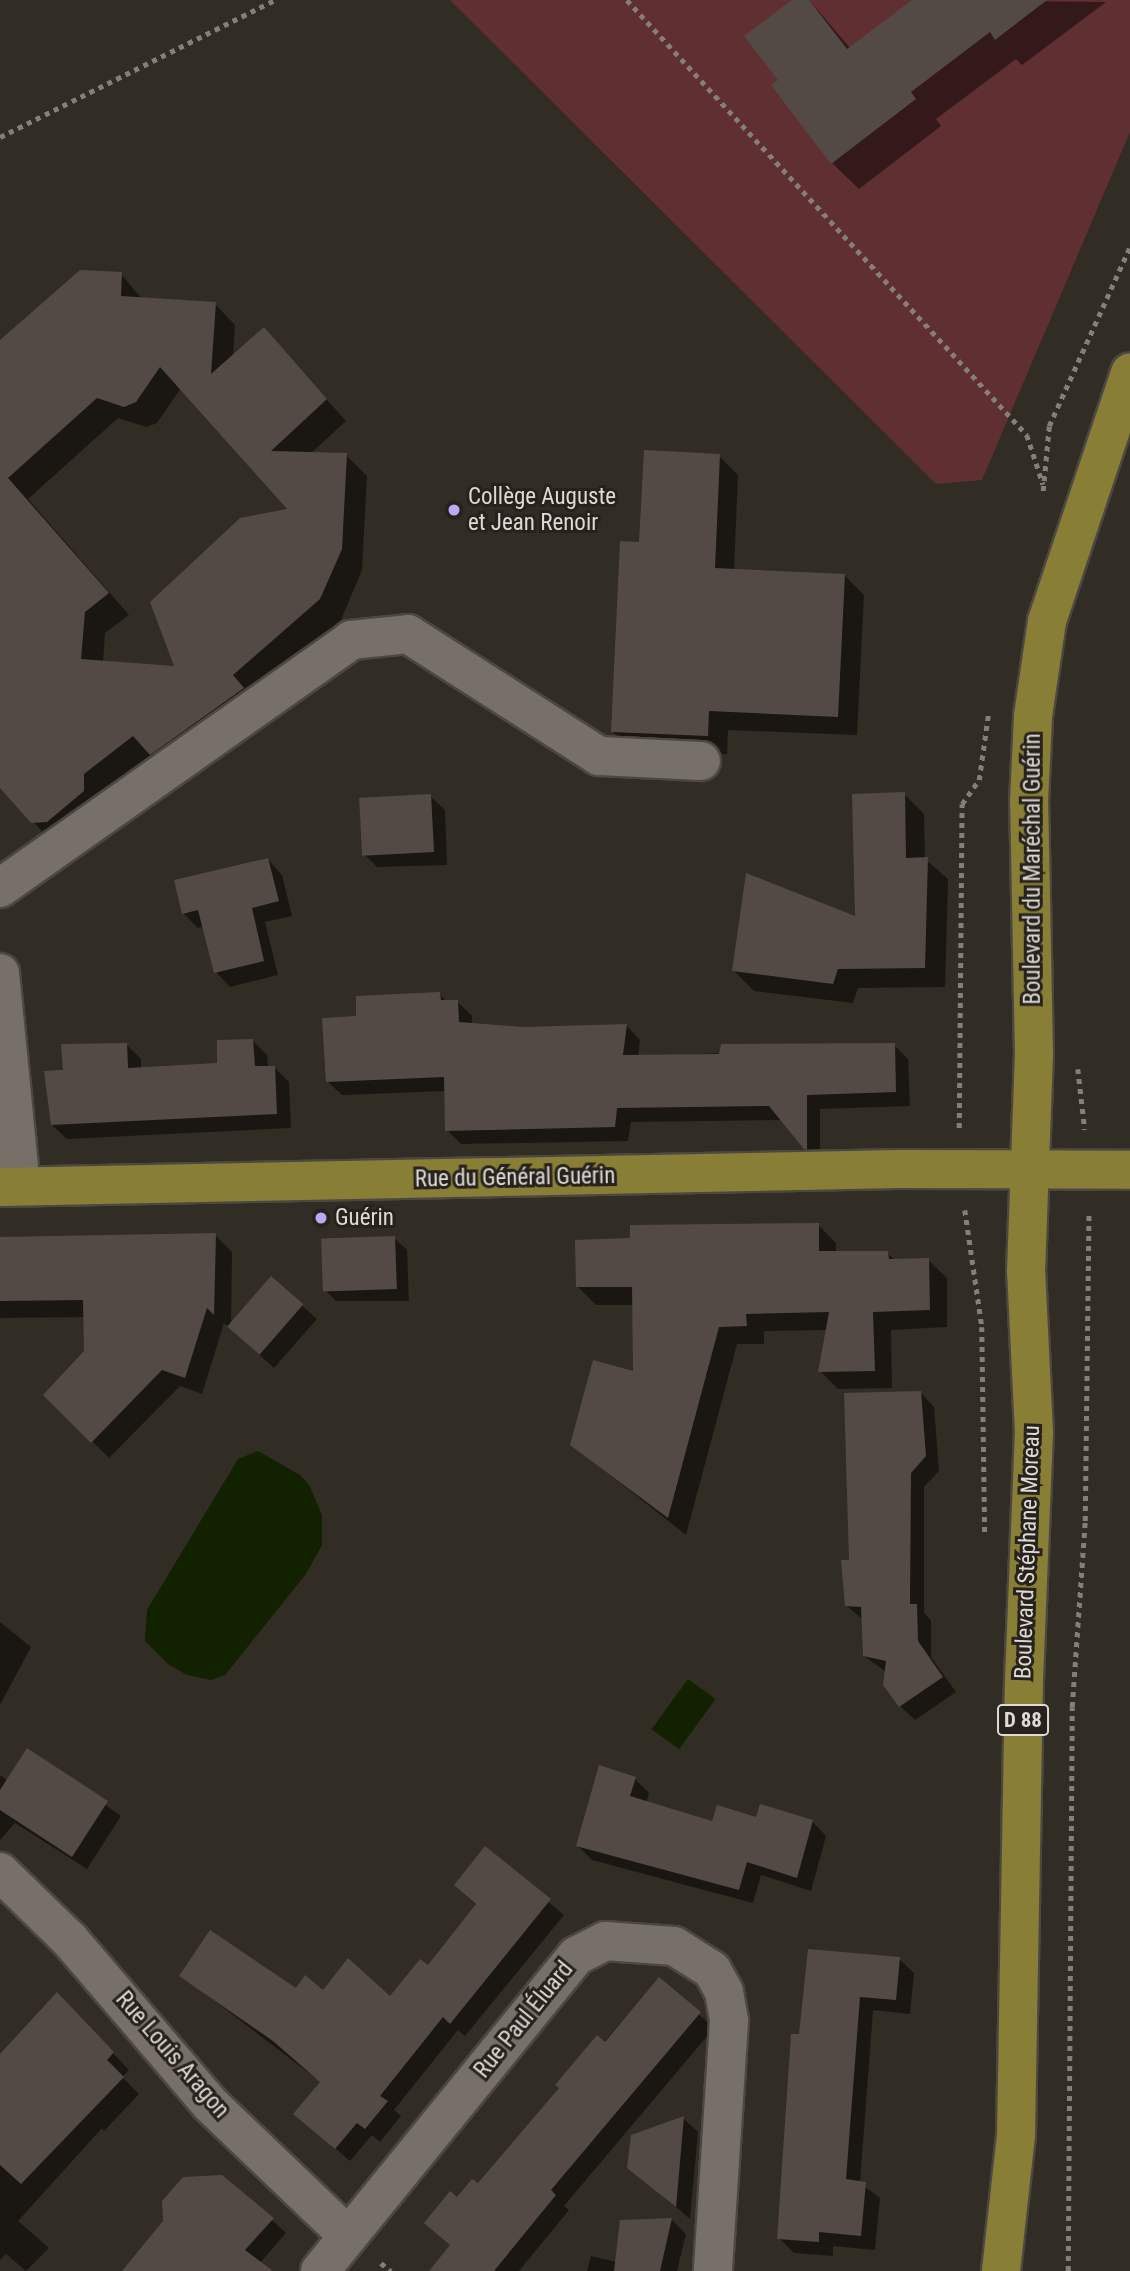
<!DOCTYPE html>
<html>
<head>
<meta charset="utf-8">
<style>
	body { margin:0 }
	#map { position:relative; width:1130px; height:2271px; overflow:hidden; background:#312c24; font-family:"Roboto Condensed",sans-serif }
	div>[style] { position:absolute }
	.green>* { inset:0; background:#602f32 }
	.water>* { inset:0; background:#122100; transform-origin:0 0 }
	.shadow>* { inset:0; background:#0007 }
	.building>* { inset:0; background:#544a45; transform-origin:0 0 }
	.path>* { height:4.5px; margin-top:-2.25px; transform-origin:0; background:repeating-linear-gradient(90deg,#847f79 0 5px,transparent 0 10px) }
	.roads { filter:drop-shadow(2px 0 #4c4741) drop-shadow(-2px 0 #4c4741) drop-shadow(0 2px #4c4741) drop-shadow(0 -2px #4c4741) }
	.minor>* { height:38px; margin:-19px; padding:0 19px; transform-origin:19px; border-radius:19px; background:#777068 }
	.major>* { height:38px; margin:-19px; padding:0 19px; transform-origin:19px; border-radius:19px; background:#887e36 }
	.dots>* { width:19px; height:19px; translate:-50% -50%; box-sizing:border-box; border:4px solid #27221b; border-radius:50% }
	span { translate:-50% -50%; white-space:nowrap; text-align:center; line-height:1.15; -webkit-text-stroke:6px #27221b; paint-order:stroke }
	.shield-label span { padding:2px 5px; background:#27221b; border:2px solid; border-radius:5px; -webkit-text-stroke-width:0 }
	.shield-label { font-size:21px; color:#dedad6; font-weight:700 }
	.poi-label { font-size:23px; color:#dedad6 }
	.left { translate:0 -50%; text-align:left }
	.street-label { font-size:23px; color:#dedad6 }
</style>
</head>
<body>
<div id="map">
	<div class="green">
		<i style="clip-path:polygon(450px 0,1130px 0,1130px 132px,982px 480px,936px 484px)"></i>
	</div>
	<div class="water">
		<i style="clip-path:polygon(258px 1451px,300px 1475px,309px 1485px,322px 1515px,322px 1545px,306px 1574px,225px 1675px,211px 1680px,187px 1675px,168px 1664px,145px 1641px,147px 1610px,238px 1459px)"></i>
		<i style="left:688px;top:1679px;width:34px;height:62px;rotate:36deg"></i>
	</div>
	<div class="shadow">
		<i style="clip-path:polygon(795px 0,809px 0,851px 49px,914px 0,1106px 2px,1022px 65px,1016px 59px,936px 119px,941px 126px,859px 189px,832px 163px,780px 80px)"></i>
		<i style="clip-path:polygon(evenodd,121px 274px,142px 299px,215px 304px,235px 325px,233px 357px,264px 330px,346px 421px,310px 454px,346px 455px,367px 476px,362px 570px,341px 620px,252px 697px,53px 843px,0 786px,0 341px,121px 274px,181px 388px,290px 511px,176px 668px,103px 663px,105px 633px,129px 615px,28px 499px,118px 418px,146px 427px,157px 423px,181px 388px)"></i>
		<i style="clip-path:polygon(719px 456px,738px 475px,734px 571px,844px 575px,864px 595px,857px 735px,728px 730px,727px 754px,632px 751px,612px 731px)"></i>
		<i style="clip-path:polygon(904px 794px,924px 814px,925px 859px,948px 879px,945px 987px,858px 988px,853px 1003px,754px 991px,734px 971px,857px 918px)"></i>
		<i style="clip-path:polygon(430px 796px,445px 810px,447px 865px,377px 867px,362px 852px)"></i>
		<i style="clip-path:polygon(268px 860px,282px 875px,292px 916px,265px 922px,278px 975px,230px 987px,216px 972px,204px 926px,198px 928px,183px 913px)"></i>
		<i style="clip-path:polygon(440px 994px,447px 1002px,457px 1001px,472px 1016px,472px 1025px,523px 1029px,626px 1025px,640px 1040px,638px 1057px,894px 1045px,908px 1059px,910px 1106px,820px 1109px,820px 1163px,782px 1120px,631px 1122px,628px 1141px,461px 1144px,447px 1130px,446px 1091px,342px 1095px,327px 1081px,358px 1018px)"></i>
		<i style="clip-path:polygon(253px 1041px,267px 1055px,268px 1068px,274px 1067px,289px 1082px,291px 1128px,67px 1139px,52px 1125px,65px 1071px,126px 1044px,141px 1059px,141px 1069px,219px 1065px)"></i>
		<i style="clip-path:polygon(818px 1225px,836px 1243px,836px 1253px,887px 1252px,895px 1261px,928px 1260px,947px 1278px,947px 1327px,891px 1330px,892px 1388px,838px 1389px,820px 1371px,827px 1330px,764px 1331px,764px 1344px,737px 1344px,686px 1535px,572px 1445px,635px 1373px,634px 1305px,596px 1305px,578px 1287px,632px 1240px)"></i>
		<i style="clip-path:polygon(215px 1235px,232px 1252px,231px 1326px,271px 1278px,317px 1319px,274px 1368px,224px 1323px,202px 1394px,180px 1386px,109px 1458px,45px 1395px,112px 1324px,93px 1317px,0 1318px,0 1239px)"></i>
		<i style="clip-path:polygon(394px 1238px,407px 1250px,409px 1301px,336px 1301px,324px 1289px)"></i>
		<i style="clip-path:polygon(920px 1392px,934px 1407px,939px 1471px,924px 1487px,924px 1613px,931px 1620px,931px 1657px,956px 1692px,915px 1720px,900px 1706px,886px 1672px,864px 1656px,863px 1620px,846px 1605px,851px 1562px)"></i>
		<i style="clip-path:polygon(0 1622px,31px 1647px,0 1705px)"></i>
		<i style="clip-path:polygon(28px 1750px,121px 1816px,87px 1869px,15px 1823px,0 1840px,0 1775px,8px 1781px)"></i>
		<i style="clip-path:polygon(635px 1779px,649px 1793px,646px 1803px,714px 1823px,812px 1821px,826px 1836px,811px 1891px,761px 1875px,753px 1903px,592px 1860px,578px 1846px)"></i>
		<i style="clip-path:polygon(485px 1849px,564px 1915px,465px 2036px,458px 2030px,394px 2110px,401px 2116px,380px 2142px,372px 2135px,350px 2161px,295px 2114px,322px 2083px,182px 1976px,391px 1999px,428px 1968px,477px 1906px,456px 1885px)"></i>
		<i style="clip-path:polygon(899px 1959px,914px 1973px,910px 2014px,873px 2010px,860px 2183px,880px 2198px,875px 2250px,833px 2246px,833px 2256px,794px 2253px,779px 2238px,801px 2036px)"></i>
		<i style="clip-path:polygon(659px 1979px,714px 2028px,564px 2206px,569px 2210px,519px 2271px,439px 2271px,452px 2246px,457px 2200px,479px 2185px)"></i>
		<i style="clip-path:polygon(73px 2011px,129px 2070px,122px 2077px,139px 2094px,104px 2131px,102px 2128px,18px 2221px,49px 2248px,26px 2271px,6px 2254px,0 2260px,0 2069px)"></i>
		<i style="clip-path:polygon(683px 2118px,698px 2132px,690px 2219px,629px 2167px)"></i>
		<i style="clip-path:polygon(272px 2220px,286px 2233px,253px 2271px,124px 2271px,165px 2221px)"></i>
		<i style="clip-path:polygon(672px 2220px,686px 2234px,677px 2271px,587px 2271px,591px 2256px,617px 2262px,622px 2222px)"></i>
	</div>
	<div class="building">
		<i style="clip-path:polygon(792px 0,809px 0,847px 49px,912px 0,1047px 0,995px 40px,990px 32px,911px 92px,916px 99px,831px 164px,771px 85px,778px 80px,744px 36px)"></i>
		<i style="clip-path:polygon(evenodd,80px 270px,122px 272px,121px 296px,216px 302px,211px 374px,264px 327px,327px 399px,271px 451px,347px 453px,342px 549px,320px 599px,233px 675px,244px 688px,150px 755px,133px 736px,84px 774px,84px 791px,47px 822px,31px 823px,0 788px,0 340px,80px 270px,160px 367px,287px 509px,240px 518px,150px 602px,174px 666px,81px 659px,85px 612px,109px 593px,8px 478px,97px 398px,124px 407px,136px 402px,160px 367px)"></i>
		<i style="clip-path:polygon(644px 450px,720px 454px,715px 568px,845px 574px,838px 717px,709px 711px,708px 736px,611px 732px,620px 541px,639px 542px)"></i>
		<i style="clip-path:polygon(905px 792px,906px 858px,928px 857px,925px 968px,838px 969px,833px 984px,732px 971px,746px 873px,855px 916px,852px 794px)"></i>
		<i style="left:431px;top:794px;width:58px;height:72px;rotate:87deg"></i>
		<i style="clip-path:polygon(268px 858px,279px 901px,252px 908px,264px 961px,214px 973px,198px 910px,182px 914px,174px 880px)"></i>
		<i style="clip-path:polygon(440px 992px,441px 1000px,458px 1000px,459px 1022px,523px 1027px,627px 1024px,623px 1055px,719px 1054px,721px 1044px,895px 1043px,896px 1092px,807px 1095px,807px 1149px,804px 1149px,769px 1106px,617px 1108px,615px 1127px,445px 1131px,444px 1077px,326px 1082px,322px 1018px,356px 1016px,356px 996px)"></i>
		<i style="clip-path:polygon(253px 1039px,255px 1066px,275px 1066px,277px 1114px,51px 1125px,44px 1071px,63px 1070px,61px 1044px,127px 1043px,128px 1068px,217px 1063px,217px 1040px)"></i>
		<i style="clip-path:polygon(819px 1223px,819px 1251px,888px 1251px,889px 1259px,929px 1258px,930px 1310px,873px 1312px,875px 1371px,818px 1372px,829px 1312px,746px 1314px,747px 1326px,719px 1327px,668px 1518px,570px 1445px,593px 1360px,633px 1371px,632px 1287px,576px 1287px,575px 1240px,630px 1238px,630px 1225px)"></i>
		<i style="clip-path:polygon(216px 1233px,214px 1315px,207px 1308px,185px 1378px,162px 1370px,91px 1443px,43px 1395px,84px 1351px,83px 1300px,0 1301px,0 1237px)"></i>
		<i style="left:395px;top:1236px;width:53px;height:74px;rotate:88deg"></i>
		<i style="left:271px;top:1276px;width:43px;height:67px;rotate:41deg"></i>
		<i style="clip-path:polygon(921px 1391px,926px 1456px,911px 1473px,910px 1604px,917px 1604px,918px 1641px,943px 1677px,899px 1707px,883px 1685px,886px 1661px,863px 1656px,861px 1607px,845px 1606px,841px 1560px,849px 1560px,844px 1393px)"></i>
		<i style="clip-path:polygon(27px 1748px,108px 1801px,72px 1857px,0 1810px,0 1790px)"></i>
		<i style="clip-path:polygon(599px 1765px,636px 1777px,630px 1796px,712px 1821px,717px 1805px,756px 1817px,760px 1804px,813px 1820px,797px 1878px,747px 1862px,739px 1890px,576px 1846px)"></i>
		<i style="clip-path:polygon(485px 1846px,551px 1899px,450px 2024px,443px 2017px,380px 2096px,388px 2101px,365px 2129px,357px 2123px,335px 2149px,293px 2114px,320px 2082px,273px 2041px,179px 1976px,210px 1930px,296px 1988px,305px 1975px,323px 1990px,348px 1958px,390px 1996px,420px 1959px,428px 1965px,476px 1904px,454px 1885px)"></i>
		<i style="clip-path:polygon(808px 1949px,900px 1957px,896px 2000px,860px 1997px,846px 2179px,866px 2182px,861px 2236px,819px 2232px,819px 2242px,777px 2239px,791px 2034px,799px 2034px)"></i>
		<i style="clip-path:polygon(659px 1977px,701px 2012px,551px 2190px,556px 2195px,494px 2271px,429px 2271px,450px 2245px,424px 2223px,450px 2191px,457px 2197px,472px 2179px,478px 2183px,559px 2088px,555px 2085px,597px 2035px,605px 2042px)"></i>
		<i style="clip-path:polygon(57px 1992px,114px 2052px,107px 2060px,124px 2077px,21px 2184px,0 2165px,0 2054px)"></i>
		<i style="clip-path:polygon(684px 2116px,676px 2207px,627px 2168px,631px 2135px)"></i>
		<i style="clip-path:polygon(222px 2175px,274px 2218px,245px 2250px,273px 2271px,122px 2271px,163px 2221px,162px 2201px,183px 2177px)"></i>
		<i style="clip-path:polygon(672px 2218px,660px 2271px,614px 2271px,620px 2220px)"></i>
	</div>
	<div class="path">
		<i style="left:627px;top:0;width:591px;rotate:47.4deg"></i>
		<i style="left:1027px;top:435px;width:52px;rotate:71.9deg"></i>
		<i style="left:0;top:137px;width:307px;rotate:-26.5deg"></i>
		<i style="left:1043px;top:491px;width:65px;rotate:-84.7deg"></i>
		<i style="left:1049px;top:426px;width:196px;rotate:-65.7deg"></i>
		<i style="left:1078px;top:1069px;width:61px;rotate:83.5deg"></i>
		<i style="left:959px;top:1128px;width:324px;rotate:-89.5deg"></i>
		<i style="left:962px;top:804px;width:29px;rotate:-55deg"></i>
		<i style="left:979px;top:780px;width:65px;rotate:-82deg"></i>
		<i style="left:965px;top:1210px;width:118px;rotate:81.7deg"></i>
		<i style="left:982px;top:1327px;width:209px;rotate:89.2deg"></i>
		<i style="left:381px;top:2263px;width:13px;rotate:39deg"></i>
		<i style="left:1068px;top:2271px;width:564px;rotate:-89.59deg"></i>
		<i style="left:1072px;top:1707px;width:186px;rotate:-86deg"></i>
		<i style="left:1085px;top:1521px;width:309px;rotate:-89.3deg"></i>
	</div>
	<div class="roads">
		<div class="minor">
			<i style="left:0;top:888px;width:430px;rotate:-35.2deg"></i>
			<i style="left:351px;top:640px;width:57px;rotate:-6deg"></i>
			<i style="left:408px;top:634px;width:227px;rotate:32.6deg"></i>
			<i style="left:599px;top:756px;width:102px;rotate:2.8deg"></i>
			<i style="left:0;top:973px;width:214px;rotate:84.4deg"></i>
			<i style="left:0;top:1872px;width:98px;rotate:44.2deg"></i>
			<i style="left:70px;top:1940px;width:216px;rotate:49.5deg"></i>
			<i style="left:210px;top:2104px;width:190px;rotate:43.7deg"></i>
			<i style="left:320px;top:2271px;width:406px;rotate:-50.9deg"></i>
			<i style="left:576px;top:1956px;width:33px;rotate:-27deg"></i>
			<i style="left:605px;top:1941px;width:69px;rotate:4.1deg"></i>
			<i style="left:674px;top:1946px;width:45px;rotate:32.3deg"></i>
			<i style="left:712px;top:1970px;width:25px;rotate:61deg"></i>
			<i style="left:724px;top:1992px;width:29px;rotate:80deg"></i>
			<i style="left:729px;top:2021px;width:251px;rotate:93.7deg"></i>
		</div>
		<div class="major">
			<i style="left:0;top:1187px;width:899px;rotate:-1.15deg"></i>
			<i style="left:899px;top:1169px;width:231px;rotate:0.2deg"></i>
			<i style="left:1001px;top:2271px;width:136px;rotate:-83.7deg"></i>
			<i style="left:1016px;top:2136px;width:456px;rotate:-89deg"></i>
			<i style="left:1024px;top:1680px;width:247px;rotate:-87.7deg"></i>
			<i style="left:1034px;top:1433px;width:161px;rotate:-92.8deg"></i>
			<i style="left:1026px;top:1272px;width:217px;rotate:-87.9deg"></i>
			<i style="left:1034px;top:1055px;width:253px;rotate:-91.1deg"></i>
			<i style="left:1029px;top:802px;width:86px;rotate:-87.3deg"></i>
			<i style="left:1033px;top:716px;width:96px;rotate:-81.6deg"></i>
			<i style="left:1047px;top:621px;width:262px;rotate:-71.5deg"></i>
		</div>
	</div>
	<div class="dots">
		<i style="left:454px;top:510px;background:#baaaf6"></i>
		<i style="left:321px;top:1218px;background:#baaaf6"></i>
	</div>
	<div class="shield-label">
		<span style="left:1023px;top:1720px">D 88</span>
	</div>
	<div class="poi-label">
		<span class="left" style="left:468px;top:510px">Collège Auguste<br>et Jean Renoir</span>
		<span class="left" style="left:335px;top:1218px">Guérin</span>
	</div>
	<div class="street-label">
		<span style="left:1033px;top:869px;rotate:-90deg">Boulevard du Maréchal Guérin</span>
		<span style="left:515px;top:1178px;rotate:-1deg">Rue du Général Guérin</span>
		<span style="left:1028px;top:1552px;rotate:-88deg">Boulevard Stéphane Moreau</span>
		<span style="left:524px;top:2020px;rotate:-51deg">Rue Paul Éluard</span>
		<span style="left:172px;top:2055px;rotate:49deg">Rue Louis Aragon</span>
	</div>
</div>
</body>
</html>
